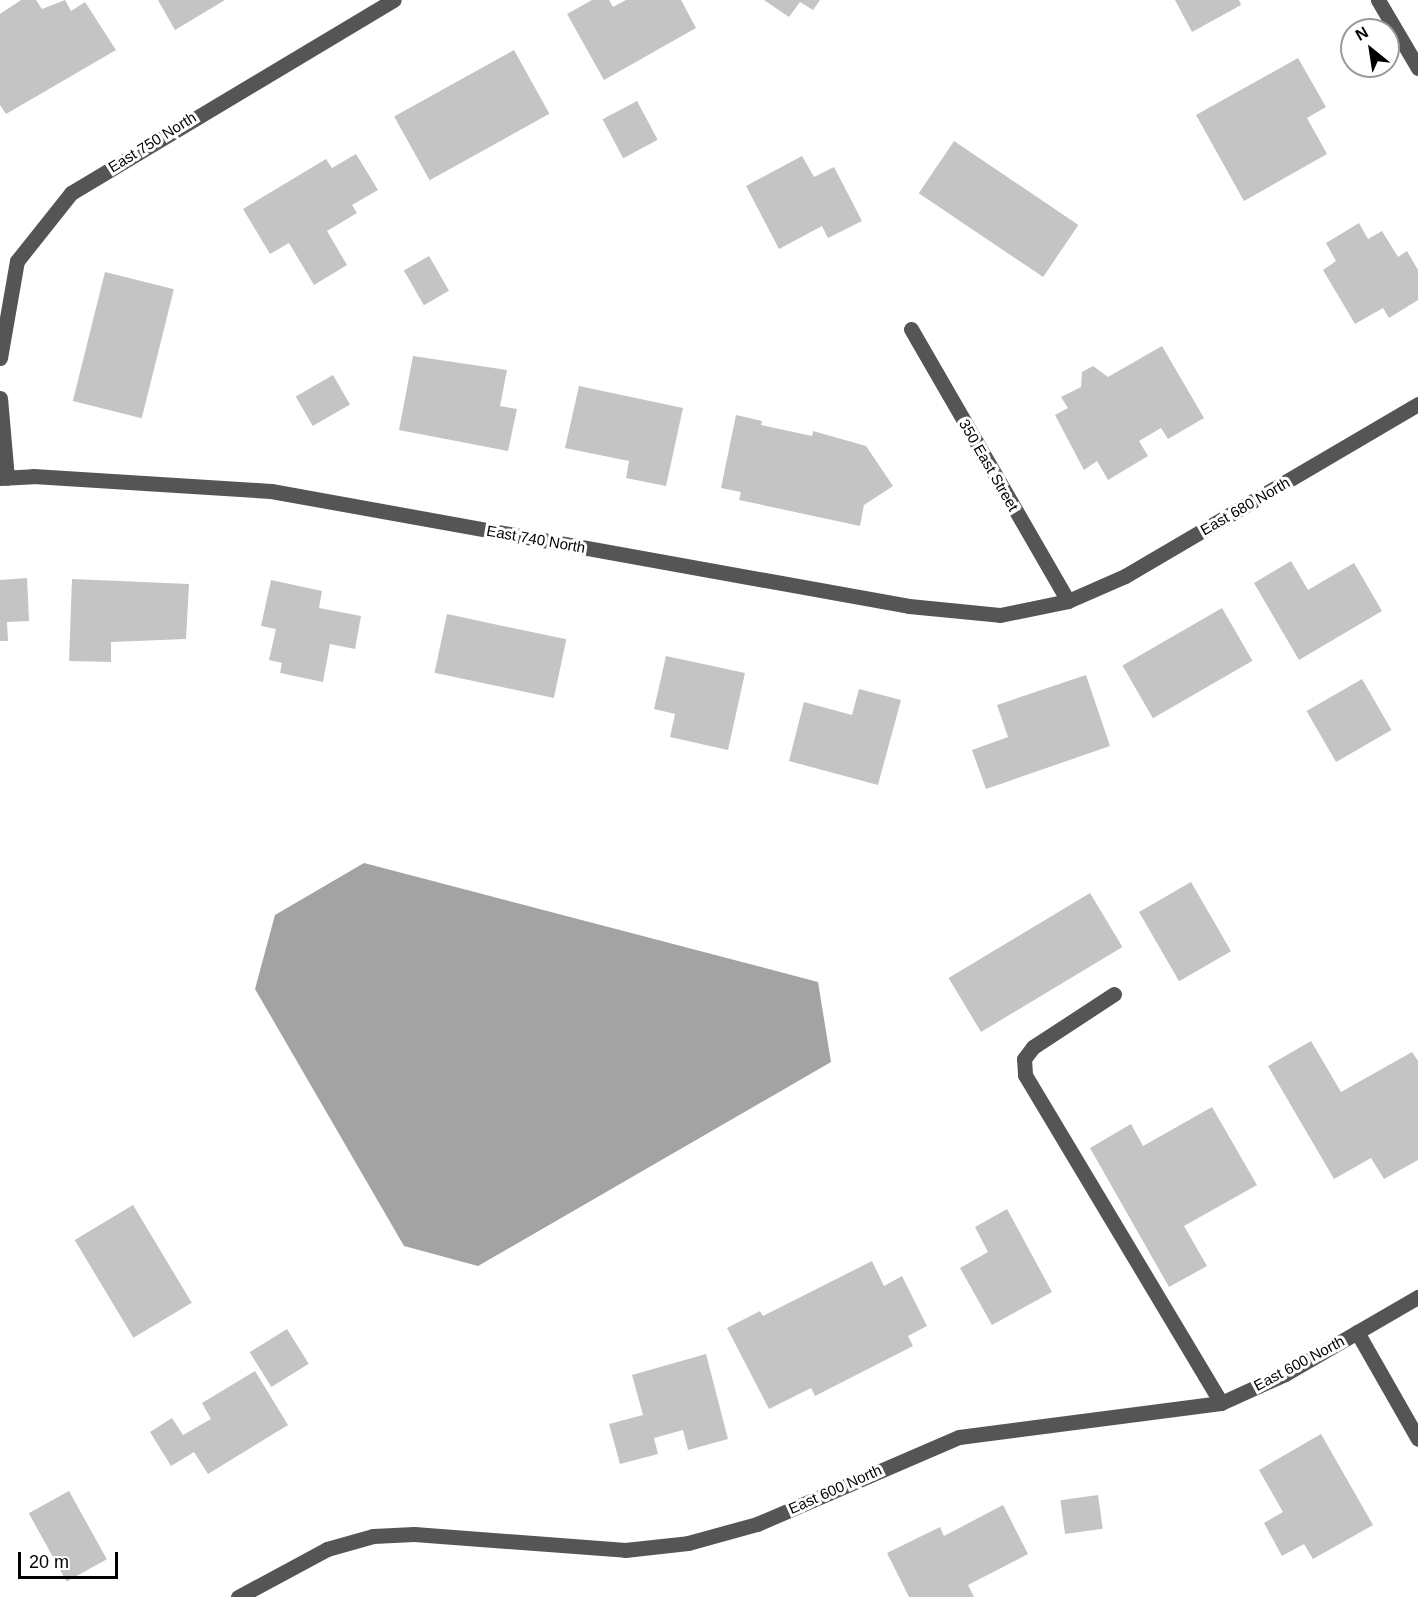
<!DOCTYPE html>
<html>
<head>
<meta charset="utf-8">
<style>
	body { margin:0 }
	#map { position:relative; width:1418px; height:1597px; overflow:hidden; background:#fff; font-family:Helvetica,sans-serif }
	div>[style] { position:absolute }
	.water>* { inset:0; background:#a3a3a3 }
	.building>* { inset:0; background:#c4c4c4; transform-origin:0 0 }
	.minor>* { height:15px; margin:-7.5px; padding:0 7.5px; transform-origin:7.5px; border-radius:7.5px; background:#555 }
	span { translate:-50% -50%; white-space:nowrap; text-align:center; line-height:1.15; -webkit-text-stroke:6px #fff; paint-order:stroke }
	.street-label { font-size:15px; color:#000 }
	.north { position:absolute; left:1340px; top:18px; width:60px; height:60px; box-sizing:border-box; background:#fff; border:2px solid #999; border-radius:50%; rotate:330deg; font-size:16px; font-weight:700; line-height:24px; text-align:center; color:#000 }
	.north::after { content:''; display:block; margin:auto; width:21px; height:27px; background:#000; clip-path:polygon(50% 0,100% 100%,50% 72%,0 100%) }
	.scale { position:absolute; left:18px; top:1552px; width:100px; height:27px; box-sizing:border-box; border:3px solid #000; border-top:0; padding-left:8px; font-size:18px; line-height:21px; white-space:nowrap; color:#000; -webkit-text-stroke:4px #fff; paint-order:stroke }
</style>
</head>
<body>
<div id="map">
	<div class="water">
		<i style="clip-path:polygon(364px 863px,818px 982px,831px 1062px,478px 1266px,404px 1246px,255px 989px,275px 915px)"></i>
	</div>
	<div class="building">
		<i style="clip-path:polygon(21px 0,36px 0,42px 9px,65px 0,71px 11px,85px 2px,116px 50px,6px 114px,0 105px,0 14px)"></i>
		<i style="clip-path:polygon(158px 0,225px 0,175px 30px)"></i>
		<i style="clip-path:polygon(592px 0,609px 0,613px 7px,626px 0,681px 0,696px 28px,604px 80px,567px 14px)"></i>
		<i style="clip-path:polygon(764px 0,820px 0,813px 10px,800px 2px,789px 17px)"></i>
		<i style="clip-path:polygon(1175px 0,1239px 0,1241px 5px,1192px 32px)"></i>
		<i style="left:514px;top:50px;width:73px;height:137px;rotate:61deg"></i>
		<i style="clip-path:polygon(1298px 58px,1326px 107px,1307px 118px,1327px 154px,1244px 201px,1196px 115px)"></i>
		<i style="left:637px;top:101px;width:44px;height:39px;rotate:62deg"></i>
		<i style="left:954px;top:141px;width:150px;height:63px;rotate:34deg"></i>
		<i style="clip-path:polygon(356px 154px,378px 190px,352px 205px,357px 213px,327px 231px,347px 265px,314px 285px,289px 243px,270px 254px,243px 209px,326px 159px,332px 168px)"></i>
		<i style="clip-path:polygon(802px 156px,814px 177px,834px 167px,862px 221px,828px 238px,822px 226px,779px 249px,746px 186px)"></i>
		<i style="clip-path:polygon(1359px 223px,1368px 239px,1382px 231px,1398px 257px,1407px 251px,1418px 270px,1418px 300px,1389px 318px,1383px 308px,1355px 324px,1323px 270px,1336px 261px,1326px 243px)"></i>
		<i style="left:429px;top:256px;width:40px;height:29px;rotate:60deg"></i>
		<i style="left:105px;top:272px;width:71px;height:133px;rotate:14deg"></i>
		<i style="clip-path:polygon(1162px 346px,1204px 418px,1168px 439px,1161px 428px,1139px 441px,1148px 456px,1108px 480px,1097px 461px,1084px 470px,1055px 415px,1068px 408px,1061px 397px,1081px 387px,1082px 372px,1093px 366px,1108px 377px)"></i>
		<i style="clip-path:polygon(413px 356px,507px 370px,500px 406px,517px 409px,508px 451px,399px 430px)"></i>
		<i style="left:333px;top:375px;width:34px;height:43px;rotate:60deg"></i>
		<i style="clip-path:polygon(579px 386px,683px 408px,666px 486px,626px 478px,629px 461px,565px 448px)"></i>
		<i style="clip-path:polygon(736px 415px,762px 421px,761px 425px,812px 436px,813px 431px,866px 446px,893px 486px,864px 505px,860px 526px,739px 500px,741px 492px,721px 488px)"></i>
		<i style="clip-path:polygon(1291px 561px,1308px 590px,1354px 563px,1382px 611px,1299px 660px,1254px 583px)"></i>
		<i style="clip-path:polygon(27px 578px,29px 621px,7px 622px,8px 641px,0 641px,0 580px)"></i>
		<i style="clip-path:polygon(72px 579px,189px 584px,186px 639px,111px 642px,111px 662px,69px 661px)"></i>
		<i style="clip-path:polygon(271px 580px,322px 591px,319px 608px,361px 616px,355px 649px,330px 644px,323px 682px,280px 673px,282px 663px,269px 660px,276px 629px,261px 626px)"></i>
		<i style="left:1222px;top:608px;width:61px;height:115px;rotate:60deg"></i>
		<i style="left:447px;top:614px;width:122px;height:60px;rotate:12deg"></i>
		<i style="clip-path:polygon(666px 656px,745px 673px,728px 750px,670px 737px,675px 714px,654px 709px)"></i>
		<i style="clip-path:polygon(1086px 675px,1110px 746px,986px 789px,972px 750px,1008px 737px,997px 705px)"></i>
		<i style="left:1362px;top:679px;width:59px;height:64px;rotate:60deg"></i>
		<i style="clip-path:polygon(859px 689px,901px 700px,878px 785px,789px 761px,804px 702px,852px 715px)"></i>
		<i style="left:1191px;top:882px;width:80px;height:60px;rotate:60deg"></i>
		<i style="left:1090px;top:893px;width:63px;height:165px;rotate:59deg"></i>
		<i style="clip-path:polygon(1311px 1041px,1341px 1092px,1412px 1052px,1418px 1061px,1418px 1160px,1384px 1179px,1371px 1158px,1334px 1179px,1268px 1066px)"></i>
		<i style="clip-path:polygon(1212px 1107px,1257px 1185px,1184px 1226px,1207px 1266px,1169px 1287px,1090px 1148px,1131px 1124px,1143px 1146px)"></i>
		<i style="left:133px;top:1205px;width:114px;height:68px;rotate:59deg"></i>
		<i style="clip-path:polygon(1007px 1209px,1052px 1292px,992px 1325px,960px 1268px,988px 1252px,975px 1227px)"></i>
		<i style="clip-path:polygon(872px 1261px,884px 1286px,902px 1276px,927px 1326px,908px 1336px,913px 1346px,815px 1396px,811px 1388px,769px 1409px,727px 1328px,760px 1311px,763px 1316px)"></i>
		<i style="left:287px;top:1329px;width:41px;height:44px;rotate:58deg"></i>
		<i style="clip-path:polygon(706px 1354px,728px 1439px,688px 1450px,683px 1430px,654px 1438px,658px 1454px,620px 1464px,609px 1424px,643px 1415px,632px 1375px)"></i>
		<i style="clip-path:polygon(255px 1371px,288px 1425px,208px 1474px,194px 1452px,171px 1466px,150px 1432px,172px 1418px,183px 1435px,211px 1419px,202px 1403px)"></i>
		<i style="clip-path:polygon(1321px 1434px,1373px 1525px,1313px 1559px,1304px 1544px,1282px 1556px,1264px 1523px,1283px 1512px,1259px 1470px)"></i>
		<i style="left:69px;top:1491px;width:78px;height:46px;rotate:61deg"></i>
		<i style="left:1098px;top:1495px;width:34px;height:38px;rotate:82deg"></i>
		<i style="clip-path:polygon(1003px 1505px,1028px 1554px,968px 1585px,974px 1597px,909px 1597px,887px 1553px,940px 1527px,944px 1536px)"></i>
	</div>
	<div class="minor">
		<i style="left:1378px;top:0;width:79px;rotate:59.5deg"></i>
		<i style="left:911px;top:329px;width:314px;rotate:60deg"></i>
		<i style="left:0;top:358px;width:98px;rotate:-80.1deg"></i>
		<i style="left:17px;top:261px;width:87px;rotate:-51.5deg"></i>
		<i style="left:71px;top:193px;width:376px;rotate:-30.9deg"></i>
		<i style="left:0;top:398px;width:80px;rotate:85deg"></i>
		<i style="left:0;top:478px;width:33px;rotate:-3deg"></i>
		<i style="left:33px;top:476px;width:238px;rotate:3.6deg"></i>
		<i style="left:271px;top:491px;width:648px;rotate:10.22deg"></i>
		<i style="left:909px;top:606px;width:91px;rotate:5.6deg"></i>
		<i style="left:1000px;top:615px;width:69px;rotate:-11.6deg"></i>
		<i style="left:1068px;top:601px;width:62px;rotate:-23.7deg"></i>
		<i style="left:1125px;top:576px;width:340px;rotate:-30.4deg"></i>
		<i style="left:1114px;top:994px;width:97px;rotate:146.8deg"></i>
		<i style="left:1033px;top:1047px;width:15px;rotate:127deg"></i>
		<i style="left:1024px;top:1059px;width:16px;rotate:86deg"></i>
		<i style="left:1025px;top:1075px;width:382px;rotate:59.1deg"></i>
		<i style="left:1357px;top:1332px;width:123px;rotate:60.3deg"></i>
		<i style="left:238px;top:1597px;width:101px;rotate:-28.3deg"></i>
		<i style="left:327px;top:1549px;width:48px;rotate:-15.8deg"></i>
		<i style="left:373px;top:1536px;width:41px;rotate:-2.8deg"></i>
		<i style="left:414px;top:1534px;width:212px;rotate:4.3deg"></i>
		<i style="left:625px;top:1550px;width:63px;rotate:-6.3deg"></i>
		<i style="left:688px;top:1543px;width:72px;rotate:-15.4deg"></i>
		<i style="left:757px;top:1524px;width:220px;rotate:-23.3deg"></i>
		<i style="left:959px;top:1437px;width:264px;rotate:-7.4deg"></i>
		<i style="left:1221px;top:1403px;width:70px;rotate:-24.4deg"></i>
		<i style="left:1285px;top:1374px;width:154px;rotate:-30.1deg"></i>
	</div>
	<div class="street-label">
		<span style="left:152px;top:142px;rotate:-32deg">East 750 North</span>
		<span style="left:989px;top:465px;rotate:60deg">350 East Street</span>
		<span style="left:1245px;top:506px;rotate:-30deg">East 680 North</span>
		<span style="left:536px;top:539px;rotate:10deg">East 740 North</span>
		<span style="left:1299px;top:1363px;rotate:-28deg">East 600 North</span>
		<span style="left:835px;top:1489px;rotate:-24deg">East 600 North</span>
	</div>
	<div class="north">N</div>
	<div class="scale">20 m</div>
</div>
</body>
</html>
